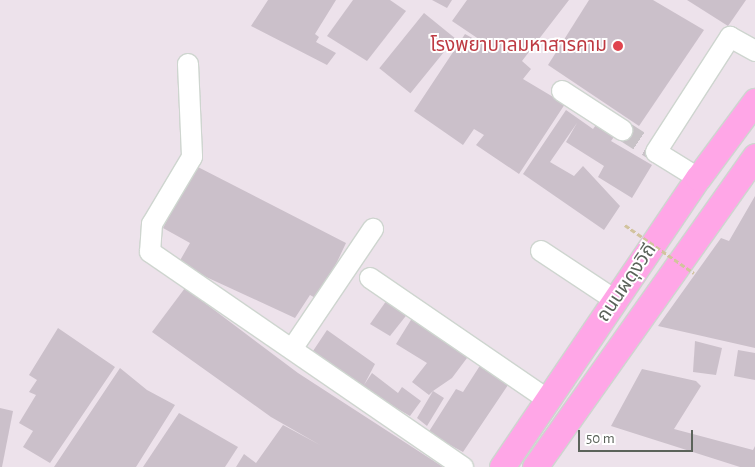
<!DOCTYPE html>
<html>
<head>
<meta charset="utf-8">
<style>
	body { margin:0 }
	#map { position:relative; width:755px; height:467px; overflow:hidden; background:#ede2eb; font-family:"Alegreya Sans","Noto Sans Thai",sans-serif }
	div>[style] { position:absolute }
	.building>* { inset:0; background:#cbc0ca; transform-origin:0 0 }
	.minor-tunnel>* { height:20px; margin-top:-10px; transform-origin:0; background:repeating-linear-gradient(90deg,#c8c2c7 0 20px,transparent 0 30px) }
	.roads { filter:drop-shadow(1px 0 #ced5cf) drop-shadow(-1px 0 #ced5cf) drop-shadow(0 1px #ced5cf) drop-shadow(0 -1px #ced5cf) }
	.minor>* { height:20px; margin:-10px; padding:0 10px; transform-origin:10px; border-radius:10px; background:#fff }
	.major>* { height:25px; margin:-12.5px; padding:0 12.5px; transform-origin:12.5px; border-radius:12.5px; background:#ffa6e7 }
	.path-bridge>* { height:2.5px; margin-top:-1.25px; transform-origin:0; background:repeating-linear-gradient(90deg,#d2c39e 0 5px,transparent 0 7.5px) }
	.dots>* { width:14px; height:14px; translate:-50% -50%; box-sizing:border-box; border:2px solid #fff; border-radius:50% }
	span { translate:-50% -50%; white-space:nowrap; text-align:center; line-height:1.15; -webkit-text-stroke:4px #fff; paint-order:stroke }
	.health-label { font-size:19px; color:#be3a42 }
	.right { translate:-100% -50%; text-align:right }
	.street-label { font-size:19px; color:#5b635a }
	.scale { position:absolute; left:578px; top:430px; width:115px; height:22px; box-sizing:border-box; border:2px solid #5b635a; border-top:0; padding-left:6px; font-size:15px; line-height:18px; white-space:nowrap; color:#5b635a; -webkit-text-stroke:4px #fff; paint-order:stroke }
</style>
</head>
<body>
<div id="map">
	<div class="building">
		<i style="clip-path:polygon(268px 0,336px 0,315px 34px,319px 37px,316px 42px,336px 53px,327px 65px,251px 26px)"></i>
		<i style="clip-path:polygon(353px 0,390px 0,406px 11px,367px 61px,327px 36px)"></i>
		<i style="clip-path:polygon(432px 0,452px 0,447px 8px)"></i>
		<i style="clip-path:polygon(467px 0,569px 0,522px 61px,531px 69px,523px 79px,565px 104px,519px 174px,476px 145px,484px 135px,474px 129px,463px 145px,414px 111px,465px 34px,498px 52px,452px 21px)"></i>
		<i style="clip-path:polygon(589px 0,653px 0,704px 30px,639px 126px,548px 65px)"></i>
		<i style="clip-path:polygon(687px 0,746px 0,728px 26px)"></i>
		<i style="left:424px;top:13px;width:40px;height:71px;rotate:39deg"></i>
		<i style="clip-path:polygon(566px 110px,593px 129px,601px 118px,619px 130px,611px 141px,652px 165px,632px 198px,598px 177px,604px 166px,566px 142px,577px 123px,550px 162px,574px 176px,583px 166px,620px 206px,604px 230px,523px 174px)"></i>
		<i style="clip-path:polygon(194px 165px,346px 243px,319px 300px,310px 295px,295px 318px,178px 264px,190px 243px,163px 228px)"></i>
		<i style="clip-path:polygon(755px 196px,755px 348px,658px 326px,721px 238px,729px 241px)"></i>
		<i style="clip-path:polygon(185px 288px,298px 373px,443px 467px,236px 467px,244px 454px,256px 463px,283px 425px,320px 445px,271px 417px,152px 332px)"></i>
		<i style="clip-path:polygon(389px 297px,409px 312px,390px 336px,370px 324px)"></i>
		<i style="clip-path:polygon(414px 315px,470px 354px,452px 378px,433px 391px,444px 398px,427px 426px,417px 418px,433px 391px,429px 395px,412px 382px,427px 363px,396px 344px)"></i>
		<i style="clip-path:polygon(58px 328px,115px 367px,50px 463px,23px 447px,33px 431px,19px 423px,36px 395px,29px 392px,37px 380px,29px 375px)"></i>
		<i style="clip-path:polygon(327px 330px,375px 364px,364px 385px,372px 373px,398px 393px,402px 387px,421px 401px,410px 416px,309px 357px)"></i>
		<i style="clip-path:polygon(695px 341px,722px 348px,716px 375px,693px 372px)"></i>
		<i style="clip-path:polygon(738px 350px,755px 353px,755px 380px,734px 376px)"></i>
		<i style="clip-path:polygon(481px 364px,508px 385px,463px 452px,428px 433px,456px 389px,463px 392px)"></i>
		<i style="clip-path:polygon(120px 368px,147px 390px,175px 405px,136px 467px,54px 467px)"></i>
		<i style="clip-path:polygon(642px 369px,696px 381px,701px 386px,674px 429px,753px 450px,755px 446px,755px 467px,740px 467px,611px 426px)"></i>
		<i style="clip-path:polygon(0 408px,13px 411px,2px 467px,0 467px)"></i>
		<i style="clip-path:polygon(179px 413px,238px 447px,225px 467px,143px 467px)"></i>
	</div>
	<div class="minor-tunnel">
		<i style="left:622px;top:130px;width:40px;rotate:32.9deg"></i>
	</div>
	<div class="roads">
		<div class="minor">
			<i style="left:188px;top:64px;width:93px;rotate:87.5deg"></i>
			<i style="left:192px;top:157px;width:78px;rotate:120.8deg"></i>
			<i style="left:152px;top:224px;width:28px;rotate:94deg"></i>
			<i style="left:150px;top:252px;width:380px;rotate:34.5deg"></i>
			<i style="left:562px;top:91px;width:72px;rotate:33deg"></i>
			<i style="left:698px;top:178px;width:49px;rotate:-148.2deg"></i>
			<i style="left:656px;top:152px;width:137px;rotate:-57.2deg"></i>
			<i style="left:730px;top:37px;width:29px;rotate:29deg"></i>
			<i style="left:541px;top:251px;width:89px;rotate:33.5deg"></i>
			<i style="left:370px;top:278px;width:216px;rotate:34.4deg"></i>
			<i style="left:292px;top:349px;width:145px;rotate:-56deg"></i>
		</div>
		<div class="major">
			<i style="left:502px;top:467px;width:349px;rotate:-55.9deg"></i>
			<i style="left:698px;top:178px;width:96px;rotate:-53.5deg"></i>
			<i style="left:535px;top:467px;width:381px;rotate:-54.7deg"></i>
		</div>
	</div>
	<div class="path-bridge">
		<i style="left:625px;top:225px;width:84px;rotate:34.8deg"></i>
	</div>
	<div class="dots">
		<i style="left:618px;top:46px;background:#e0444e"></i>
	</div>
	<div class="health-label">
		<span class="right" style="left:607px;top:46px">โรงพยาบาลมหาสารคาม</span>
	</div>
	<div class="street-label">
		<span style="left:627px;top:283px;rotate:-56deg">ถนนผดุงวิถี</span>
	</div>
	<div class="scale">50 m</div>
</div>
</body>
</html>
